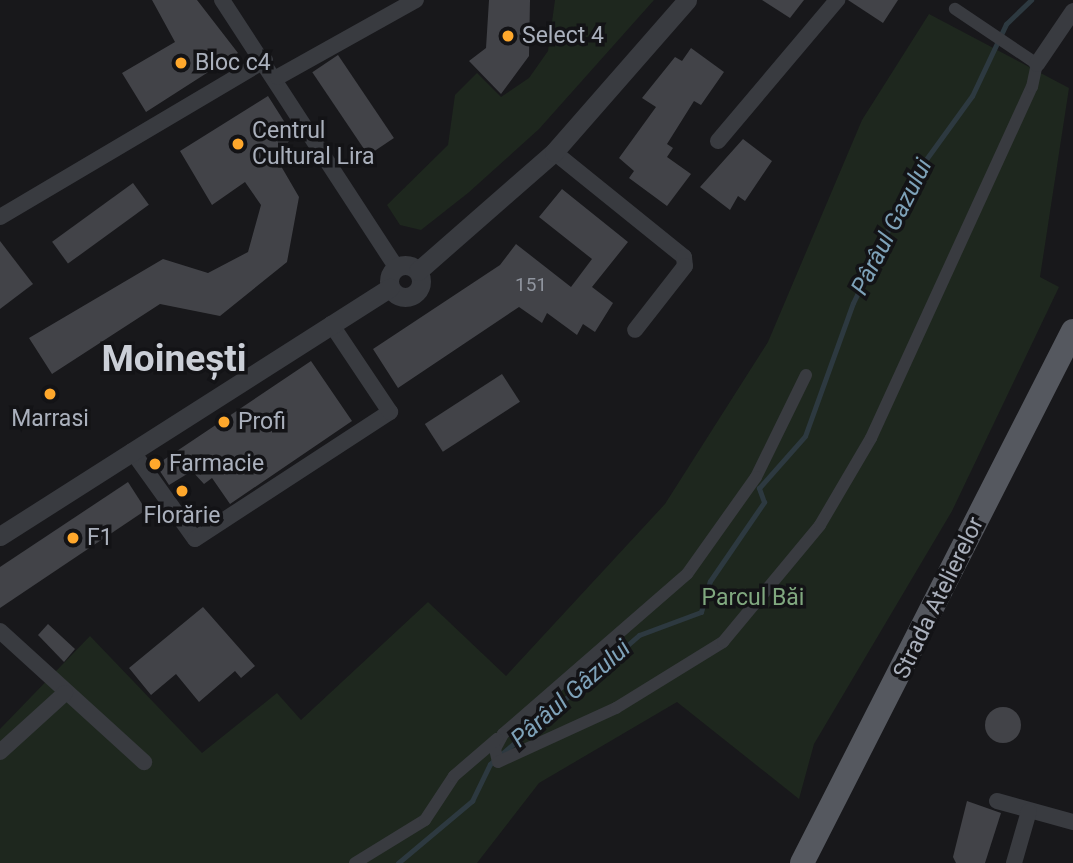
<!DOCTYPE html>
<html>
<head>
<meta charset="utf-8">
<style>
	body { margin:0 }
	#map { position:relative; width:1073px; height:863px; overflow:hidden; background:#18181b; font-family:Roboto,sans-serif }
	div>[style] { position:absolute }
	.green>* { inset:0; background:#1e271e }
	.stream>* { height:5px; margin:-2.5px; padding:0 2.5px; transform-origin:2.5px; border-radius:2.5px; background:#2d3940 }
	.building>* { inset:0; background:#424348; transform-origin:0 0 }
	.round { border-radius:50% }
	.pedestrian>* { height:12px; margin:-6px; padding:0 6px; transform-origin:6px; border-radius:6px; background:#393b40 }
	.minor>* { height:16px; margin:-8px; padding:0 8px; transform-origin:8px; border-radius:8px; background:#393b40 }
	.tertiary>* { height:19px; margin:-9.5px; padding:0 9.5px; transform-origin:9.5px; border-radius:9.5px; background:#393b40 }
	.tertiary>.ring { margin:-9.5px; padding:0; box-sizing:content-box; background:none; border:19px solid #393b40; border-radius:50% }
	.primary>* { height:24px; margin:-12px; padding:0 12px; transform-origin:12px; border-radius:12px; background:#55585f }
	.dots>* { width:19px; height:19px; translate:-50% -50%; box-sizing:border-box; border:4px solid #131316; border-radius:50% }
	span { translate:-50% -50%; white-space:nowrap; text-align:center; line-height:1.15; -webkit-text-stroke:7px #131316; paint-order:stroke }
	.number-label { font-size:19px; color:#90959f }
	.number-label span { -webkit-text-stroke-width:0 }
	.poi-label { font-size:23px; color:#aab0bc }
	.left { translate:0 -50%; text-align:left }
	.park-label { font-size:23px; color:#80a87f }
	.street-label { font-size:23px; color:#aab0bc }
	.water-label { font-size:24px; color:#7ea2b9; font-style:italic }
	.town-label { font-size:37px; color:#cbcfd7; font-weight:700 }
</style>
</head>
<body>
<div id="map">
	<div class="green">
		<i style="clip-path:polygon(555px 0,654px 0,539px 129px,468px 193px,421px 230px,400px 225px,387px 205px,448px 145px,455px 95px,477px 73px,501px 97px,529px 78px,548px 51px)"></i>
		<i style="clip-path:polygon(929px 14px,1069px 88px,1040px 277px,1059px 287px,952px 511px,814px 744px,799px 799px,677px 702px,539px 783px,477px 863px,0 863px,0 729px,90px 636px,202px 753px,277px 693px,301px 720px,428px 602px,506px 676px,665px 504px,768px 342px,862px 120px)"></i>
	</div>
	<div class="stream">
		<i style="left:398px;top:863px;width:97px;rotate:-40deg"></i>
		<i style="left:472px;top:801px;width:41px;rotate:-64.1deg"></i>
		<i style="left:490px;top:764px;width:197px;rotate:-40.9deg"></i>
		<i style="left:639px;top:635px;width:66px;rotate:-20.4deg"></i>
		<i style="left:701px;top:612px;width:32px;rotate:-74deg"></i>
		<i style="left:710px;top:581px;width:96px;rotate:-55.6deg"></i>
		<i style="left:764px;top:502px;width:15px;rotate:-110deg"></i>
		<i style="left:759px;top:488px;width:69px;rotate:-48.5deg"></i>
		<i style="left:805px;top:436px;width:141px;rotate:-70.2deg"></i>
		<i style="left:853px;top:303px;width:141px;rotate:-64.3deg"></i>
		<i style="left:914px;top:176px;width:99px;rotate:-54.1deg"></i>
		<i style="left:972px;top:96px;width:80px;rotate:-64.7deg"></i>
		<i style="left:1006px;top:24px;width:35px;rotate:-44deg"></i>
	</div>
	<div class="building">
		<i style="clip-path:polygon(152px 0,197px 0,238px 53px,146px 112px,122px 73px,175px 42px)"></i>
		<i style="clip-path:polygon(489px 0,530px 0,529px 56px,501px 94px,469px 61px,486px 48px)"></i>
		<i style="clip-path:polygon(762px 0,804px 0,790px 18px)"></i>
		<i style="clip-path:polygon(848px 0,898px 0,883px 23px)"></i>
		<i style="clip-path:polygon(691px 48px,724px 72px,701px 105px,694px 101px,667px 144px,673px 148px,667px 157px,691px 174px,667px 206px,629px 178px,634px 171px,619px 158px,656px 107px,642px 98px,675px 57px,682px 61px)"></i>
		<i style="left:338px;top:55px;width:100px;height:31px;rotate:56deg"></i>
		<i style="clip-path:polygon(268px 96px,294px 137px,274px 154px,299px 197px,287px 262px,220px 316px,160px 304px,52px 374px,29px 338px,163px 259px,208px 273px,248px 252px,261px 205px,245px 182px,212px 205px,180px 151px)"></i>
		<i style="clip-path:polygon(743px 139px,772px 161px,745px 201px,738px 196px,730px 210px,700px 187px)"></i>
		<i style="left:133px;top:183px;width:27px;height:100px;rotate:54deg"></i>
		<i style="clip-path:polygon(562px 189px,628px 242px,592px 287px,613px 303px,595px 332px,583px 324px,577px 335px,547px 313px,542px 323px,519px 307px,398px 388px,373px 349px,500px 265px,516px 244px,571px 287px,592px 259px,539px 217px)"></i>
		<i style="clip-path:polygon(0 241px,33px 284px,0 309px)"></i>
		<i style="clip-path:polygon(311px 361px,352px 421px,230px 504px,212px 478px,204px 484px,192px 471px,169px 485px,156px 465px)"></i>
		<i style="left:502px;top:374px;width:33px;height:92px;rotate:57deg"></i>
		<i style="clip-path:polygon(128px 482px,146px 510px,0 608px,0 567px)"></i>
		<i style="clip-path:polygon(203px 607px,255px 666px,241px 678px,235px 671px,199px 702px,176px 674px,151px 695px,129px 668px)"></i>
		<i style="clip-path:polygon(48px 624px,75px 649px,64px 662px,38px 635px)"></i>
		<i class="round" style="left:985px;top:707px;width:36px;height:36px"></i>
		<i style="clip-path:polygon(967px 801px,1001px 813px,985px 863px,956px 863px,953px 857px)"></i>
	</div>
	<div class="pedestrian">
		<i style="left:806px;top:375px;width:114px;rotate:116.1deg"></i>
		<i style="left:756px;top:477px;width:119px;rotate:125.4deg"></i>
		<i style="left:687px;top:574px;width:244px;rotate:139deg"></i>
		<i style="left:503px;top:734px;width:17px;rotate:118deg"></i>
		<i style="left:495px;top:749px;width:13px;rotate:77deg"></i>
		<i style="left:498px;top:762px;width:130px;rotate:-24.6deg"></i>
		<i style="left:616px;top:708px;width:126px;rotate:-31.7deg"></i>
		<i style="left:723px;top:642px;width:152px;rotate:-50.3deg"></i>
		<i style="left:820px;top:525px;width:101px;rotate:-59.6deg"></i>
		<i style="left:871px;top:438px;width:386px;rotate:-65.4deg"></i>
		<i style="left:1032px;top:87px;width:24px;rotate:-78deg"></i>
		<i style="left:1037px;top:64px;width:99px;rotate:-146.1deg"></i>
		<i style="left:355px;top:863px;width:82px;rotate:-31.6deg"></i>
		<i style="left:425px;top:820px;width:53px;rotate:-56.6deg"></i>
		<i style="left:454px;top:776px;width:57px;rotate:-40.7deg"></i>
	</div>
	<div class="minor">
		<i style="left:222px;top:0;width:319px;rotate:56.9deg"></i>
		<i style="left:1037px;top:64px;width:64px;rotate:-55.8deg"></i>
		<i style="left:278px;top:77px;width:158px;rotate:-29.2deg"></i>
		<i style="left:718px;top:141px;width:185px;rotate:-49.8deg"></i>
		<i style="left:554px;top:152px;width:167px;rotate:38.9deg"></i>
		<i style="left:684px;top:257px;width:9px;rotate:84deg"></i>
		<i style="left:685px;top:266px;width:81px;rotate:128deg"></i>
		<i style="left:0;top:217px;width:308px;rotate:-30.6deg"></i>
		<i style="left:132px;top:451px;width:108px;rotate:54.4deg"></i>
		<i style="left:195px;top:539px;width:233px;rotate:-33.1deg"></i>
		<i style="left:390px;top:412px;width:106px;rotate:-123.8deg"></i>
		<i style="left:0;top:631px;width:195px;rotate:42.3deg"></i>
		<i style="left:0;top:752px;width:88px;rotate:-42.2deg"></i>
		<i style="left:997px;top:801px;width:79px;rotate:15.4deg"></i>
		<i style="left:1014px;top:863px;width:54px;rotate:-73.9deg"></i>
	</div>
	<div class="tertiary">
		<i class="ring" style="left:389px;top:265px;width:13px;height:13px"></i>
		<i style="left:418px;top:271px;width:181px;rotate:-41.2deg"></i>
		<i style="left:554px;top:152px;width:202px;rotate:-48.8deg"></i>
		<i style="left:0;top:536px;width:462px;rotate:-32.5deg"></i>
	</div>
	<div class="primary">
		<i style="left:802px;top:863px;width:597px;rotate:-63.01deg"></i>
	</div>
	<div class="dots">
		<i style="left:508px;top:36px;background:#ffa82c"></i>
		<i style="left:181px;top:63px;background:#ffa82c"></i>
		<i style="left:238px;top:144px;background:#ffa82c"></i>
		<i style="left:50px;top:394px;background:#ffa82c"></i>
		<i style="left:224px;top:422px;background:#ffa82c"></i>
		<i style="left:155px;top:464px;background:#ffa82c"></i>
		<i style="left:182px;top:491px;background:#ffa82c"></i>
		<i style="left:73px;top:538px;background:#ffa82c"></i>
	</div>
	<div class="number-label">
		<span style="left:531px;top:285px">151</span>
	</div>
	<div class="poi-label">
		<span class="left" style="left:522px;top:36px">Select 4</span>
		<span class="left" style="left:195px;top:63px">Bloc c4</span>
		<span class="left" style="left:252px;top:144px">Centrul<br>Cultural Lira</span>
		<span style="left:50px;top:419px">Marrasi</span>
		<span class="left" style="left:238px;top:422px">Profi</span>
		<span class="left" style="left:169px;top:464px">Farmacie</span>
		<span style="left:182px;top:516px">Florărie</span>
		<span class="left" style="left:87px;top:538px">F1</span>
	</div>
	<div class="park-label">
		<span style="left:753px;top:598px">Parcul Băi</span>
	</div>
	<div class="street-label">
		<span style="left:939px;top:598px;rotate:-64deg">Strada Atelierelor</span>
	</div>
	<div class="water-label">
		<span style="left:892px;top:227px;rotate:-63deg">Pârâul Gazului</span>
		<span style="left:571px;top:694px;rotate:-41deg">Pârâul Gâzului</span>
	</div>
	<div class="town-label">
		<span style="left:174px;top:359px">Moinești</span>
	</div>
</div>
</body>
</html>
